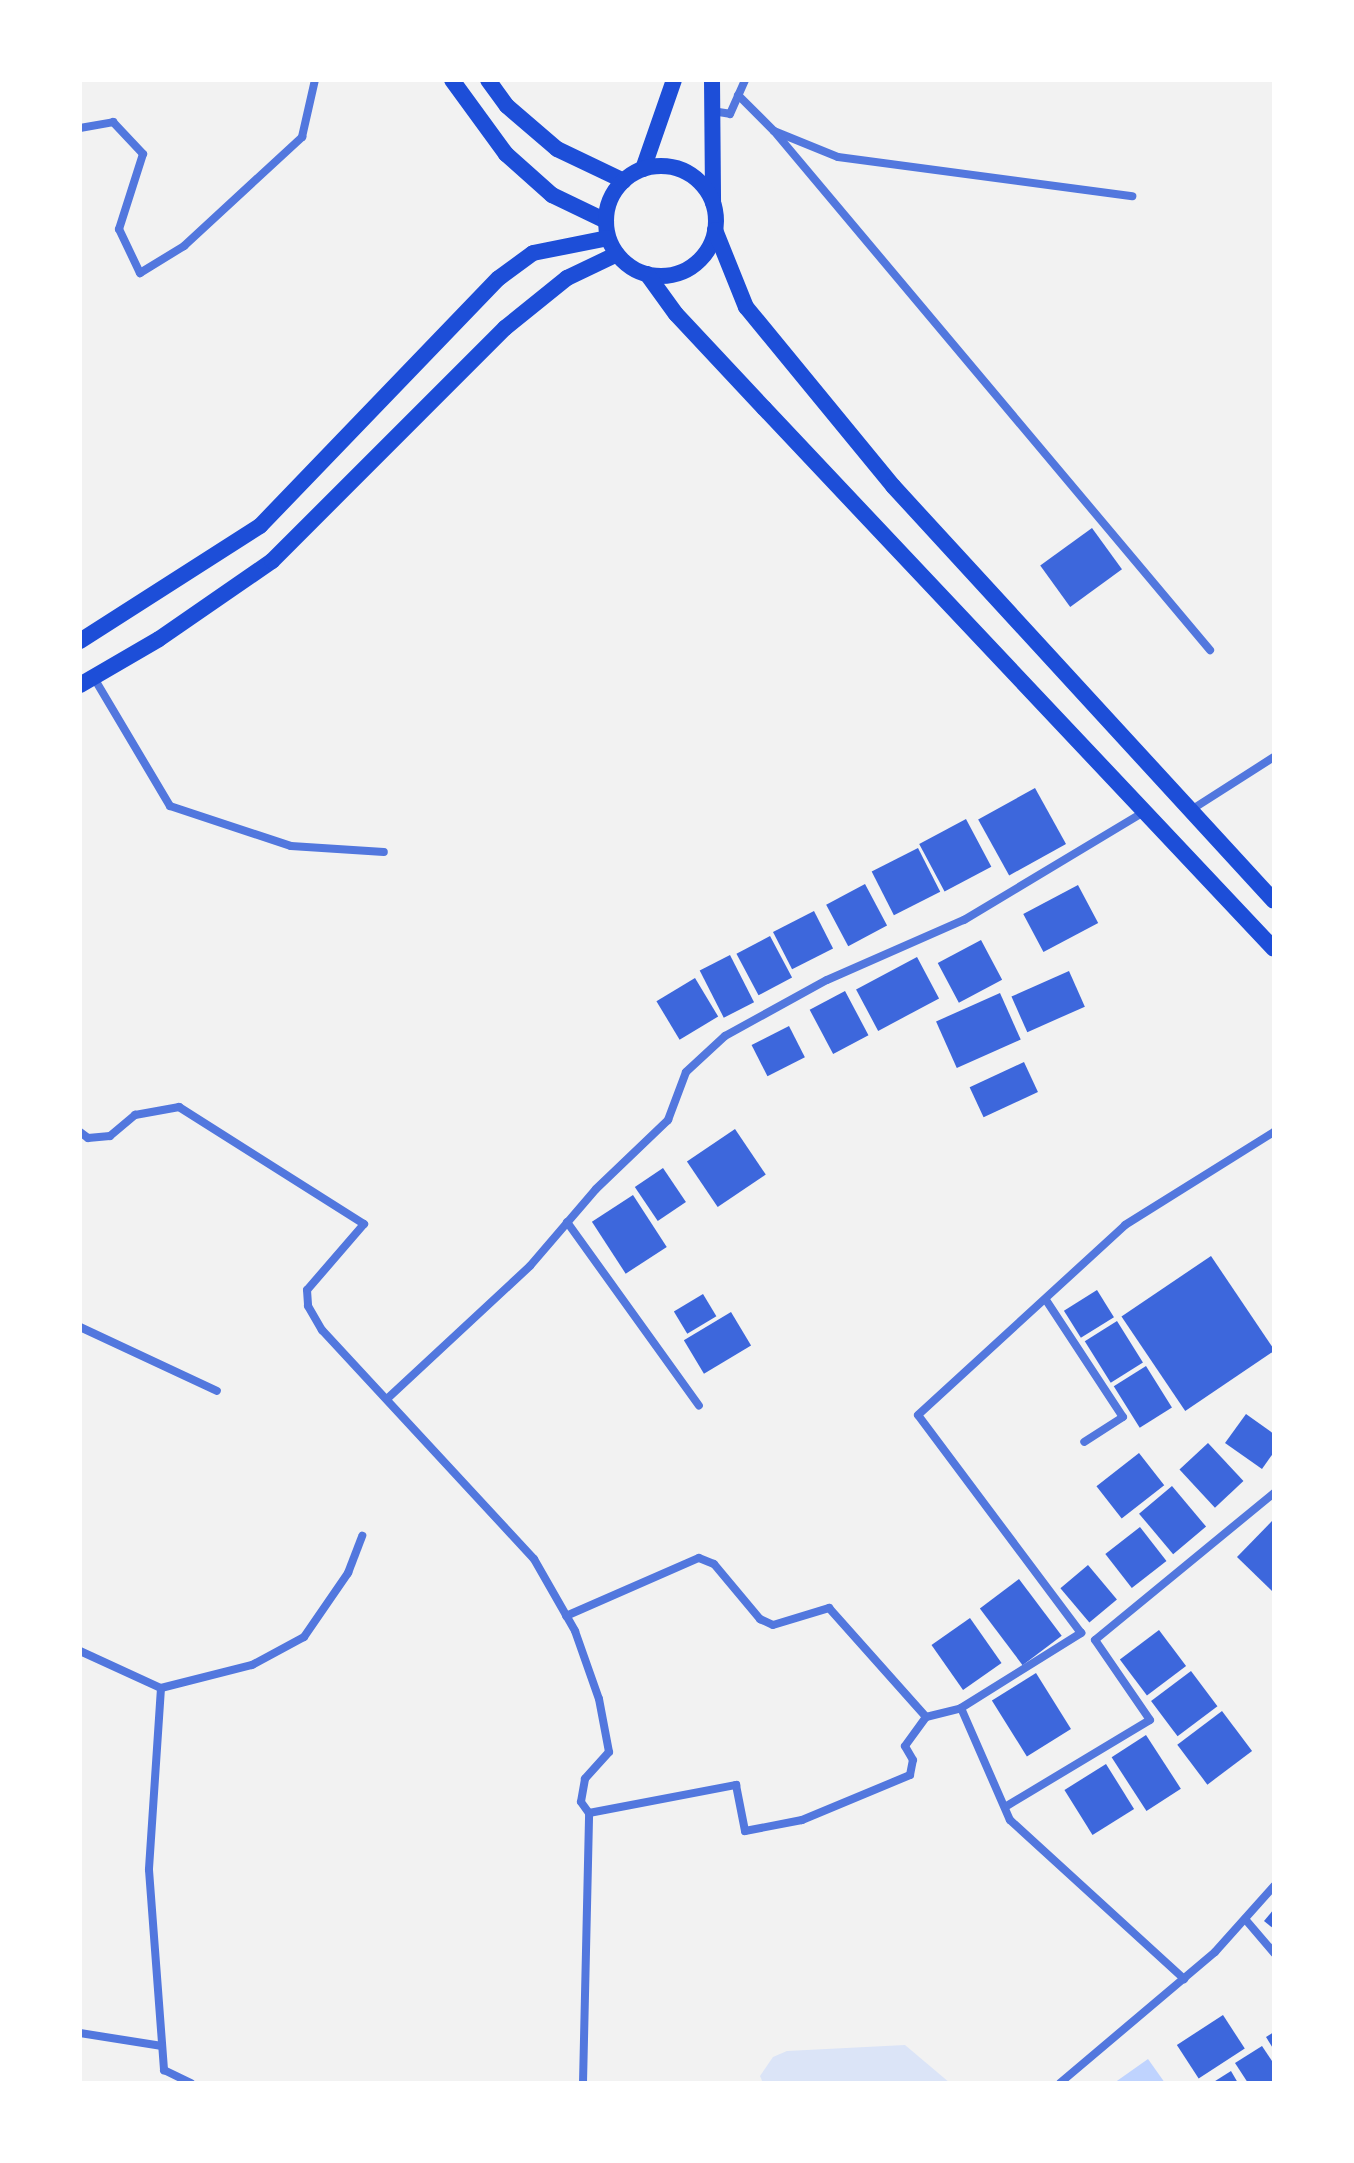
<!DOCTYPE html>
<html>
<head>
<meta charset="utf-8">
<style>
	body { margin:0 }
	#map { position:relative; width:1354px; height:2163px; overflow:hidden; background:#f2f2f2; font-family:Arial,sans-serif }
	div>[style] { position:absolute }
	.green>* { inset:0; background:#dbe4f7 }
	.water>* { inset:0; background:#bfd3fe }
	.building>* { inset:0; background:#3d67dc; transform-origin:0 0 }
	.minor>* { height:8px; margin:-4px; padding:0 4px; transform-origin:4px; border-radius:4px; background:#5277de }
	.primary>* { height:16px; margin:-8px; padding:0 8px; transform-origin:8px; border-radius:8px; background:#1d4ed8 }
	.trunk>* { height:16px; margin:-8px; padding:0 8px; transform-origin:8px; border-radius:8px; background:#1d4ed8 }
	.trunk>.ring { margin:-8px; padding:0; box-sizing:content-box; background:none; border:16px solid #1d4ed8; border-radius:50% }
	span { translate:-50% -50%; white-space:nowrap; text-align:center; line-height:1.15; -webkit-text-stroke:8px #fff; paint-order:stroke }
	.frame { position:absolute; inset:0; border:82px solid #fff; pointer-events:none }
</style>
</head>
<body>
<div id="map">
	<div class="green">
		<i style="clip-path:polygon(905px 2045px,950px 2083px,763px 2083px,760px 2076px,773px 2057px,787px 2051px)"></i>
	</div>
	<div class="water">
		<i style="clip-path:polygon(1148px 2059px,1165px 2083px,1114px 2083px)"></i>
	</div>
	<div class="building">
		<i style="left:1092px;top:528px;width:51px;height:64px;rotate:54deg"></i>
		<i style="left:1035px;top:788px;width:64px;height:65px;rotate:61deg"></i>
		<i style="left:966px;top:819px;width:54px;height:53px;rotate:62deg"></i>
		<i style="left:918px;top:848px;width:49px;height:52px;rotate:63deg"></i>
		<i style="left:865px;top:884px;width:47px;height:44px;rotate:62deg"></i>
		<i style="left:1078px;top:885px;width:43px;height:62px;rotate:62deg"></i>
		<i style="left:814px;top:911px;width:42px;height:46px;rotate:63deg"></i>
		<i style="left:770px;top:936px;width:47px;height:38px;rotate:62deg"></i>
		<i style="left:981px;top:940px;width:45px;height:49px;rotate:62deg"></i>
		<i style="left:730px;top:955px;width:53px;height:34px;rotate:63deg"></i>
		<i style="left:917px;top:957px;width:47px;height:69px;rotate:62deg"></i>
		<i style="left:1069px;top:971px;width:39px;height:63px;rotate:66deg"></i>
		<i style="left:695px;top:978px;width:45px;height:45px;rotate:59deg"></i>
		<i style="left:845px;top:991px;width:50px;height:40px;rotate:62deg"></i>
		<i style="left:1000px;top:993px;width:51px;height:70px;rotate:66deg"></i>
		<i style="left:789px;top:1026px;width:35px;height:42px;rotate:63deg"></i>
		<i style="left:1024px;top:1062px;width:33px;height:60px;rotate:65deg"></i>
		<i style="left:735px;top:1129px;width:55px;height:58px;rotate:56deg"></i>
		<i style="left:663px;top:1168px;width:41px;height:34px;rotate:56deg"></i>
		<i style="left:633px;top:1195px;width:62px;height:49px;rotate:57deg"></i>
		<i style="left:1211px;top:1256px;width:114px;height:108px;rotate:56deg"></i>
		<i style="left:1097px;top:1290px;width:32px;height:39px;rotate:58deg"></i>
		<i style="left:703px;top:1294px;width:26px;height:34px;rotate:59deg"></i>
		<i style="left:731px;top:1312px;width:39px;height:55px;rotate:59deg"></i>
		<i style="left:1117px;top:1321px;width:49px;height:38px;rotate:58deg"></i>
		<i style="left:1146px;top:1366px;width:49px;height:38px;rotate:58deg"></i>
		<i style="clip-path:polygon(1246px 1414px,1274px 1434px,1274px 1452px,1262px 1469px,1225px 1443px)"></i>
		<i style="left:1208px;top:1443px;width:52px;height:39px;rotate:47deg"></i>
		<i style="left:1139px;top:1453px;width:41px;height:54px;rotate:52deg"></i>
		<i style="left:1172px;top:1486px;width:53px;height:43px;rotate:50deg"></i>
		<i style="clip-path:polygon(1274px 1519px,1274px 1593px,1237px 1557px)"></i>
		<i style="left:1140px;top:1527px;width:43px;height:44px;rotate:52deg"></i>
		<i style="left:1088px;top:1565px;width:45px;height:36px;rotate:50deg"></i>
		<i style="left:1019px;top:1579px;width:71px;height:49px;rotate:53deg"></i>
		<i style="left:970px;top:1618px;width:55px;height:47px;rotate:55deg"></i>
		<i style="left:1159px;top:1630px;width:45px;height:49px;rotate:53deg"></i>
		<i style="left:1191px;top:1671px;width:44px;height:50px;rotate:53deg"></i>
		<i style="left:1036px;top:1673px;width:66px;height:52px;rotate:58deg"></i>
		<i style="left:1222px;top:1711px;width:50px;height:56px;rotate:53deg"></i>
		<i style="left:1146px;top:1735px;width:64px;height:41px;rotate:57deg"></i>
		<i style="left:1106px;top:1764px;width:53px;height:49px;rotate:58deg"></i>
		<i style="clip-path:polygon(1274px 1909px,1274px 1929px,1264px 1921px)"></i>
		<i style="left:1223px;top:2015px;width:40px;height:55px;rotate:57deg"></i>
		<i style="clip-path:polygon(1274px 2032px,1274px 2050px,1266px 2037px)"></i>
		<i style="clip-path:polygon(1262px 2046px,1274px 2064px,1274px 2083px,1248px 2083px,1235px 2063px)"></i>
		<i style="clip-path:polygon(1231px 2071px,1238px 2083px,1212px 2083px)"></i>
	</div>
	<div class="minor">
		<i style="left:738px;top:95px;width:51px;rotate:45deg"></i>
		<i style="left:774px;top:131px;width:69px;rotate:22.1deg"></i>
		<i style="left:838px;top:157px;width:297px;rotate:7.6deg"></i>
		<i style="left:712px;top:111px;width:18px;rotate:9deg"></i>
		<i style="left:730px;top:114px;width:37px;rotate:-66deg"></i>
		<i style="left:80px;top:128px;width:34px;rotate:-10deg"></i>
		<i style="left:113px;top:122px;width:44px;rotate:46.8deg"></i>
		<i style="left:143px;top:154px;width:79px;rotate:107.7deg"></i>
		<i style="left:119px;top:229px;width:49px;rotate:64.5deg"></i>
		<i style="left:140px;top:273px;width:52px;rotate:-31.5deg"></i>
		<i style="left:184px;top:246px;width:161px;rotate:-42.7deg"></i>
		<i style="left:302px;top:137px;width:58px;rotate:-77.2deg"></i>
		<i style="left:774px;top:131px;width:678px;rotate:49.97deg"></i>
		<i style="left:94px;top:678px;width:149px;rotate:59.3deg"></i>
		<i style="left:170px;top:806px;width:127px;rotate:18.3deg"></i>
		<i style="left:291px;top:846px;width:93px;rotate:3.7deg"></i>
		<i style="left:1191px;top:810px;width:98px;rotate:-32.6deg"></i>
		<i style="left:80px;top:1132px;width:10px;rotate:37deg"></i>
		<i style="left:88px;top:1138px;width:22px;rotate:-5deg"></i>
		<i style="left:110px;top:1136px;width:33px;rotate:-40deg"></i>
		<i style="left:135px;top:1115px;width:45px;rotate:-10.3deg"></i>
		<i style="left:179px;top:1107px;width:219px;rotate:32.3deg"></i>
		<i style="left:364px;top:1224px;width:87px;rotate:130.8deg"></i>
		<i style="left:307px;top:1290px;width:16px;rotate:86deg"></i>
		<i style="left:308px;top:1306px;width:28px;rotate:60deg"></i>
		<i style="left:322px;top:1330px;width:312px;rotate:47.2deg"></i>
		<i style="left:534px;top:1559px;width:83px;rotate:60.3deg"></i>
		<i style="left:575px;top:1631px;width:72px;rotate:70.6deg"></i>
		<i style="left:599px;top:1699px;width:54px;rotate:79.3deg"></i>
		<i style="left:609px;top:1752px;width:36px;rotate:132deg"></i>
		<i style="left:585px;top:1779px;width:23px;rotate:100deg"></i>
		<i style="left:581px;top:1802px;width:14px;rotate:54deg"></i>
		<i style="left:589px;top:1813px;width:150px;rotate:-10.8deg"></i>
		<i style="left:736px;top:1785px;width:47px;rotate:78.9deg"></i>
		<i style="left:745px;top:1831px;width:58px;rotate:-10.9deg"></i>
		<i style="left:802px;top:1820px;width:117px;rotate:-22.6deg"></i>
		<i style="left:910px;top:1775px;width:15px;rotate:-79deg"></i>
		<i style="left:913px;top:1760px;width:16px;rotate:-120deg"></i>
		<i style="left:905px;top:1746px;width:36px;rotate:-54deg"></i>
		<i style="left:926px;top:1717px;width:36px;rotate:-14deg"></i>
		<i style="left:961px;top:1708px;width:142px;rotate:-32deg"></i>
		<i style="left:1081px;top:1633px;width:272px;rotate:-126.8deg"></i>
		<i style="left:918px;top:1415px;width:281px;rotate:-42.5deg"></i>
		<i style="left:1125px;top:1225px;width:176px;rotate:-32deg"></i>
		<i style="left:567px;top:1222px;width:226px;rotate:54.3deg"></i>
		<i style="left:1046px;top:1300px;width:140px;rotate:56.7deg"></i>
		<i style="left:1123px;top:1417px;width:46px;rotate:147.3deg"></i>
		<i style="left:80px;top:1327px;width:151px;rotate:25deg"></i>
		<i style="left:388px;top:1398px;width:194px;rotate:-42.9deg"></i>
		<i style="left:530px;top:1266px;width:101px;rotate:-49.4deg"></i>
		<i style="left:596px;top:1189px;width:100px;rotate:-43.8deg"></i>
		<i style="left:668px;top:1120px;width:51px;rotate:-69.4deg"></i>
		<i style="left:686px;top:1072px;width:53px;rotate:-42.7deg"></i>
		<i style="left:725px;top:1036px;width:116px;rotate:-28.8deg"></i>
		<i style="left:827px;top:980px;width:150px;rotate:-23.7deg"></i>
		<i style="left:964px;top:920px;width:210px;rotate:-31deg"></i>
		<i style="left:566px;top:1616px;width:145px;rotate:-23.6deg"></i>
		<i style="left:699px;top:1558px;width:16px;rotate:22deg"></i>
		<i style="left:714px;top:1564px;width:72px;rotate:50.1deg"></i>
		<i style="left:760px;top:1619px;width:14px;rotate:25deg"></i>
		<i style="left:773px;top:1625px;width:59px;rotate:-16.9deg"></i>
		<i style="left:829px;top:1608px;width:146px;rotate:48.3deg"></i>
		<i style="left:80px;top:1651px;width:89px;rotate:24.6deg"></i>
		<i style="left:161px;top:1688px;width:94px;rotate:-14.2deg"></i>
		<i style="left:252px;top:1665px;width:59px;rotate:-28.3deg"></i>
		<i style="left:304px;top:1637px;width:78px;rotate:-55.5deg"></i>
		<i style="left:348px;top:1573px;width:40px;rotate:-69deg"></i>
		<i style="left:161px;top:1688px;width:182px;rotate:93.8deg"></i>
		<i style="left:149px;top:1870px;width:201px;rotate:85.7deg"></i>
		<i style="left:164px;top:2070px;width:30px;rotate:26deg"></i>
		<i style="left:961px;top:1708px;width:122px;rotate:66.4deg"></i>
		<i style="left:1010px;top:1820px;width:236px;rotate:42.4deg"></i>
		<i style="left:1005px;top:1807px;width:169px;rotate:-31deg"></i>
		<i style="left:1150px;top:1720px;width:97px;rotate:-124.5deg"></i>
		<i style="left:1095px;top:1640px;width:232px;rotate:-39.4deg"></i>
		<i style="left:1245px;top:1919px;width:45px;rotate:49.5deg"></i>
		<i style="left:80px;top:2033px;width:83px;rotate:9deg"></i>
		<i style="left:583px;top:2083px;width:270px;rotate:-88.7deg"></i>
		<i style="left:1060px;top:2083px;width:203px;rotate:-40.2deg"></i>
		<i style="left:1215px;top:1952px;width:89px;rotate:-48.2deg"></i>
	</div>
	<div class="primary">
		<i style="left:712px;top:80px;width:123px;rotate:89.5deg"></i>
		<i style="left:643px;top:169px;width:94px;rotate:-70.8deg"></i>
	</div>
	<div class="trunk">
		<i style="left:452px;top:80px;width:92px;rotate:53.9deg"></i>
		<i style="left:506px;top:154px;width:62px;rotate:41.7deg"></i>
		<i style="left:552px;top:195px;width:60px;rotate:25.7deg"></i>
		<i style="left:488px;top:80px;width:32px;rotate:54deg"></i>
		<i style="left:507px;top:106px;width:66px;rotate:40.7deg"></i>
		<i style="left:557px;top:149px;width:74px;rotate:25.5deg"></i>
		<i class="ring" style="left:606px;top:166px;width:94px;height:94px"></i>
		<i style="left:715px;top:230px;width:83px;rotate:68.1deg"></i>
		<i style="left:746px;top:307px;width:232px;rotate:50.6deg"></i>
		<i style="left:893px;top:486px;width:563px;rotate:47.45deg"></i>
		<i style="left:647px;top:274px;width:49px;rotate:54.1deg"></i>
		<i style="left:676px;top:314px;width:129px;rotate:46.9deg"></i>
		<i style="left:764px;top:408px;width:743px;rotate:46.69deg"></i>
		<i style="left:80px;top:641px;width:214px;rotate:-32.6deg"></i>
		<i style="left:260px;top:526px;width:344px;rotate:-46.1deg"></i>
		<i style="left:499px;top:278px;width:42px;rotate:-36.3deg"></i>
		<i style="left:533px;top:253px;width:76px;rotate:-11.3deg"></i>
		<i style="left:80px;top:685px;width:91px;rotate:-30.2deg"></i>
		<i style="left:159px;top:639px;width:137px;rotate:-34.6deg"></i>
		<i style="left:272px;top:561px;width:330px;rotate:-45deg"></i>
		<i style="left:505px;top:328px;width:80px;rotate:-38.9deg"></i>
		<i style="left:567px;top:278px;width:55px;rotate:-25.6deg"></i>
	</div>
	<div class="frame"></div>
</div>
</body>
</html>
